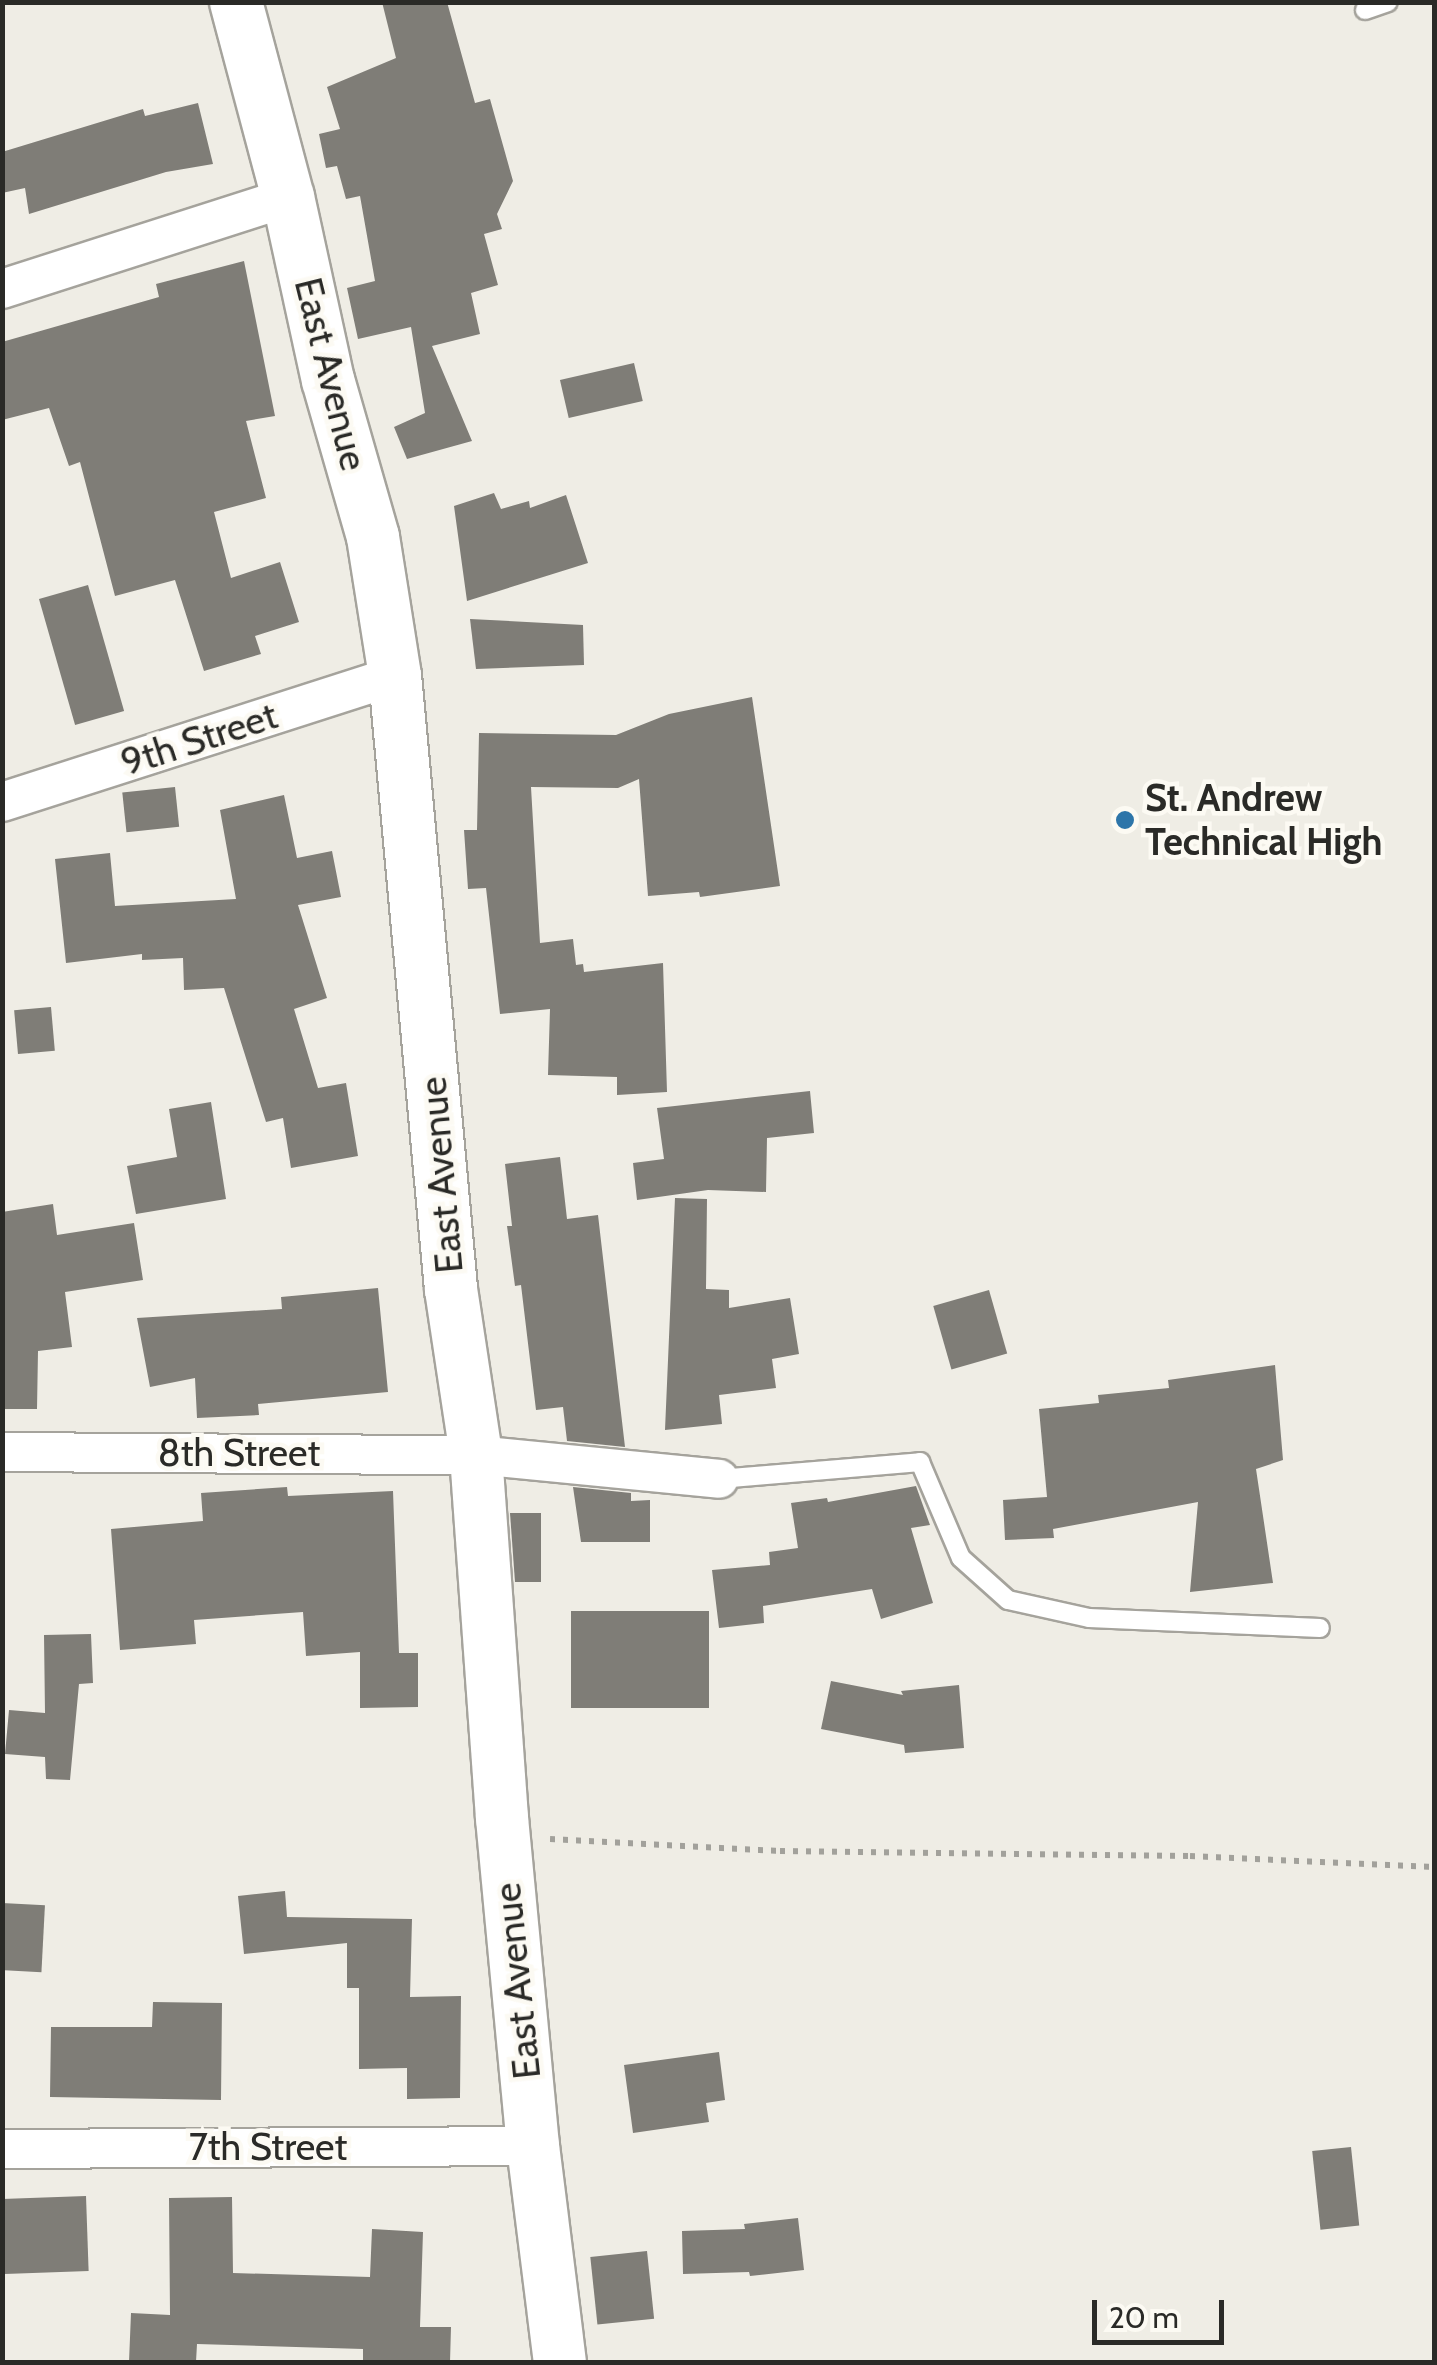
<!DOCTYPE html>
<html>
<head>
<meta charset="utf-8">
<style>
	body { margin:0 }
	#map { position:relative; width:1437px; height:2365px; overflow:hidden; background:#efede5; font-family:Cabin,sans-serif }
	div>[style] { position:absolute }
	.building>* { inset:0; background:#7f7d77; transform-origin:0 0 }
	.path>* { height:6px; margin-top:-3px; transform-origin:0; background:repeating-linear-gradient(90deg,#a2a19b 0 5px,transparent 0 13px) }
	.roads { filter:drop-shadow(2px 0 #a5a39c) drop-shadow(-2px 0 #a5a39c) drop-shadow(0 2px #a5a39c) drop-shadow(0 -2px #a5a39c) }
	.lane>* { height:18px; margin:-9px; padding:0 9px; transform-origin:9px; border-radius:9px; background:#fff }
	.street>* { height:38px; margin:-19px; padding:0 19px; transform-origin:19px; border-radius:19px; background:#fff }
	.secondary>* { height:52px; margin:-26px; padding:0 26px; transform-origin:26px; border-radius:26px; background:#fff }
	.dots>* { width:28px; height:28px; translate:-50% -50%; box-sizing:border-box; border:5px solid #fcfaf3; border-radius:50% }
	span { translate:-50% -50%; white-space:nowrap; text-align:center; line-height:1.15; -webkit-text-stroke:9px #fcfaf3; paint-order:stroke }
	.street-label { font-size:38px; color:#2a2a27 }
	.poi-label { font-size:38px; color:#2a2a27; font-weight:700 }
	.left { translate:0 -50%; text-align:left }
	.frame { position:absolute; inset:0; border:5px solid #2a2a27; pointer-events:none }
	.scale { position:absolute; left:1092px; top:2300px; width:132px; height:45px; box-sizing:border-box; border:5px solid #2a2a27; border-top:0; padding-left:12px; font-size:30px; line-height:35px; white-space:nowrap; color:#2a2a27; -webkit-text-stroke:8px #fcfaf3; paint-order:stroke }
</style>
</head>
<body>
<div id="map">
	<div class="building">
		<i style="clip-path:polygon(382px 2px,447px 2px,475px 103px,490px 99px,513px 181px,497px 214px,502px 229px,484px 234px,498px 285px,471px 293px,480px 334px,432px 346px,472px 441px,407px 459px,394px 427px,425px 413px,411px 327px,358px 339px,347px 288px,375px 281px,360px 196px,346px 199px,337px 166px,326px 168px,319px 134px,340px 129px,327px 87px,396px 58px)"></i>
		<i style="clip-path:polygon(198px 103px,213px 164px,166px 172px,29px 214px,25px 188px,2px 193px,2px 152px,143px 109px,145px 116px)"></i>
		<i style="clip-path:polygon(244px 261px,275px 416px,246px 421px,266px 498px,214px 512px,231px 578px,280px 562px,299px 622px,255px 636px,261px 654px,204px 671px,175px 580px,115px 596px,80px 462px,69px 466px,49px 408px,2px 420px,2px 342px,159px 297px,156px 284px)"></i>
		<i style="left:634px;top:363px;width:39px;height:76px;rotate:77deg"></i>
		<i style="clip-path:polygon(494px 493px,501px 509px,529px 501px,530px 508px,566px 495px,588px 563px,467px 601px,454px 506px)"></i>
		<i style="left:88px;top:585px;width:131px;height:51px;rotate:74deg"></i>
		<i style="clip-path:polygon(470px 619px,583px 625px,584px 665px,476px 669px)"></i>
		<i style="clip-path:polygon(752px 697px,780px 886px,700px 897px,699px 892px,648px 896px,639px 779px,618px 788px,531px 787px,540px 943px,573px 939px,576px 965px,583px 964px,584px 972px,663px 963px,667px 1092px,617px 1095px,617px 1077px,548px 1075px,550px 1009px,500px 1014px,486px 888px,468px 889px,464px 830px,477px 830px,479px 733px,616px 735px,669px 714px)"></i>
		<i style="left:175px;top:787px;width:40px;height:53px;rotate:84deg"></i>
		<i style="clip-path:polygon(284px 795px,297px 858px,332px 851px,341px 897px,298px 905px,327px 998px,294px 1009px,318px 1088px,346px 1083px,358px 1156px,291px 1168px,283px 1118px,266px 1122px,224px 988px,184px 990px,183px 958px,142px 960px,142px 954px,66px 963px,55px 859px,110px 853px,115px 906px,236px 899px,220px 810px)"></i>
		<i style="left:51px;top:1007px;width:44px;height:37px;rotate:85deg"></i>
		<i style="clip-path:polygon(810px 1091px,814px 1133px,767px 1138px,766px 1192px,708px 1190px,637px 1200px,633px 1163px,664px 1159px,657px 1108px)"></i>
		<i style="clip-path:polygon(211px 1102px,226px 1199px,136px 1214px,127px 1166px,177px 1157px,169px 1109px)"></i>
		<i style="clip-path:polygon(560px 1157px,567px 1219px,598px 1215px,625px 1447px,567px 1441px,563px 1407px,536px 1410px,521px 1285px,515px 1286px,507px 1226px,512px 1226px,505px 1164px)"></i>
		<i style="clip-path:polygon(675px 1198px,707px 1199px,706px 1289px,729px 1290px,729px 1308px,790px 1298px,799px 1354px,772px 1359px,776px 1388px,719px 1395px,722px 1424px,665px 1430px)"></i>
		<i style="clip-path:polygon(53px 1204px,57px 1235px,134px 1223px,143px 1280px,65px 1292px,72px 1347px,38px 1351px,37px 1409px,2px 1409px,2px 1212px)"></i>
		<i style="clip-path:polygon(378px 1288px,388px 1392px,258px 1404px,259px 1415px,197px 1418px,195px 1378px,150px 1387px,137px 1318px,282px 1309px,281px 1297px)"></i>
		<i style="left:989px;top:1290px;width:66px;height:58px;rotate:74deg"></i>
		<i style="clip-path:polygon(1275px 1365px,1283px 1460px,1256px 1469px,1273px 1583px,1190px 1592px,1198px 1502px,1053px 1529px,1054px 1538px,1005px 1540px,1003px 1500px,1047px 1497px,1039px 1409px,1099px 1403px,1098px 1395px,1169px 1388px,1168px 1380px)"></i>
		<i style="clip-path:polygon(916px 1486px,930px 1525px,911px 1528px,933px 1603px,881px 1619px,872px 1589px,763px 1606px,764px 1623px,719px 1628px,712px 1570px,770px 1565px,769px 1552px,798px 1548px,791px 1503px,827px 1498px,828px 1502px)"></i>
		<i style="clip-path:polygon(287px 1487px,288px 1496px,393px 1491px,399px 1653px,418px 1653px,418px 1707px,360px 1708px,360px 1652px,306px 1656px,303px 1612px,194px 1620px,196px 1644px,120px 1650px,111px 1529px,203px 1521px,201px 1493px)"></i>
		<i style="clip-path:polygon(573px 1487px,631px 1493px,631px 1501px,650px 1500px,650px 1542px,581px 1542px)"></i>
		<i style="clip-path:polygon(510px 1513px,541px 1513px,541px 1582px,515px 1582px)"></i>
		<i style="left:571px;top:1611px;width:138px;height:97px"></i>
		<i style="clip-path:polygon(91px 1634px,93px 1683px,79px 1684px,70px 1780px,46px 1779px,45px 1757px,5px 1754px,9px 1710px,45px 1713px,44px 1635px)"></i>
		<i style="clip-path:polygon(831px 1681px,903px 1695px,901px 1691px,959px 1685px,964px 1748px,905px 1753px,904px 1745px,821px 1729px)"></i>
		<i style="clip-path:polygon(285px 1891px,287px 1917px,412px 1919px,410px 1997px,461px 1996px,460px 2098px,407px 2099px,407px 2068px,359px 2069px,359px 1988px,347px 1988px,347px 1943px,244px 1954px,238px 1896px)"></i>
		<i style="left:2px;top:1903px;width:43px;height:67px;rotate:3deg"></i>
		<i style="clip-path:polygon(153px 2002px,222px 2003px,221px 2100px,50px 2097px,51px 2027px,152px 2027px)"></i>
		<i style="clip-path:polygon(719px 2052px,725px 2100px,706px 2103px,709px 2122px,633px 2133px,624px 2065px)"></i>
		<i style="left:1351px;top:2147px;width:79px;height:39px;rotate:84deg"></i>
		<i style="left:86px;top:2196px;width:75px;height:84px;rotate:88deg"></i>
		<i style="clip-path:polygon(232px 2197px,233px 2273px,370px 2277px,372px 2229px,423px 2232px,420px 2327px,451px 2327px,450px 2362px,363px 2362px,363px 2349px,197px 2344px,196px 2362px,129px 2362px,131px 2313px,170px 2315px,169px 2198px)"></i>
		<i style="clip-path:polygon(798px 2218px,804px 2270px,750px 2276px,749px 2272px,683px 2274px,682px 2231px,745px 2229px,744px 2224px)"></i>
		<i style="left:647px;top:2251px;width:68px;height:57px;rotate:84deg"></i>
	</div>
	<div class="path">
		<i style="left:550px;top:1839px;width:230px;rotate:3deg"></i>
		<i style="left:780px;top:1851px;width:410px;rotate:0.7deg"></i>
		<i style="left:1190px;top:1856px;width:244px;rotate:2.6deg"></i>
	</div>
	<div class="roads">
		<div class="lane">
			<i style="left:1365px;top:10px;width:24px;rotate:-19deg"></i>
			<i style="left:719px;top:1479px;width:202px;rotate:-4.8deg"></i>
			<i style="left:920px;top:1462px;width:104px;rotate:66.9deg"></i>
			<i style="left:961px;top:1558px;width:63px;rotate:41.8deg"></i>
			<i style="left:1008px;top:1600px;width:83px;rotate:12.5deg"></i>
			<i style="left:1089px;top:1618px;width:231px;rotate:2.5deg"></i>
		</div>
		<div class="street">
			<i style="left:2px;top:289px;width:300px;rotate:-17.8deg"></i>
			<i style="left:2px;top:802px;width:413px;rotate:-17.8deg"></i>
			<i style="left:2px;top:1452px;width:474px;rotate:0.4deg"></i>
			<i style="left:476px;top:1455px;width:244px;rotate:5.6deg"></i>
			<i style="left:2px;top:2149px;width:531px;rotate:-0.32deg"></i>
		</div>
		<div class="secondary">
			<i style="left:236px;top:2px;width:202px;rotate:75.1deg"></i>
			<i style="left:288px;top:197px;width:187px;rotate:77.7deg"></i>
			<i style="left:328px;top:380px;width:163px;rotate:74deg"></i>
			<i style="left:373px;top:537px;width:141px;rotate:81deg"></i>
			<i style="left:395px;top:676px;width:616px;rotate:84.78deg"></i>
			<i style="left:451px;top:1289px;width:168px;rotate:81.4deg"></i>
			<i style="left:476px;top:1455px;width:364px;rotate:85.9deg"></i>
			<i style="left:502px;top:1818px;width:329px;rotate:84.6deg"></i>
			<i style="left:533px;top:2146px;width:218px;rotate:82.9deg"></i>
		</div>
	</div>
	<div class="dots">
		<i style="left:1125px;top:820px;background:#2d75a9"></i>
	</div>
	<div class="street-label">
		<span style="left:331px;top:374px;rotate:76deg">East Avenue</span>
		<span style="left:199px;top:739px;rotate:-18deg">9th Street</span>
		<span style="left:441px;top:1175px;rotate:-95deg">East Avenue</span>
		<span style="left:239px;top:1453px">8th Street</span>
		<span style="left:517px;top:1981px;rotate:-96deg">East Avenue</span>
		<span style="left:268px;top:2147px">7th Street</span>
	</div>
	<div class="poi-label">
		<span class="left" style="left:1145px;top:820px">St. Andrew<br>Technical High</span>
	</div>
	<div class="frame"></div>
	<div class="scale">20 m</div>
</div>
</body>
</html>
